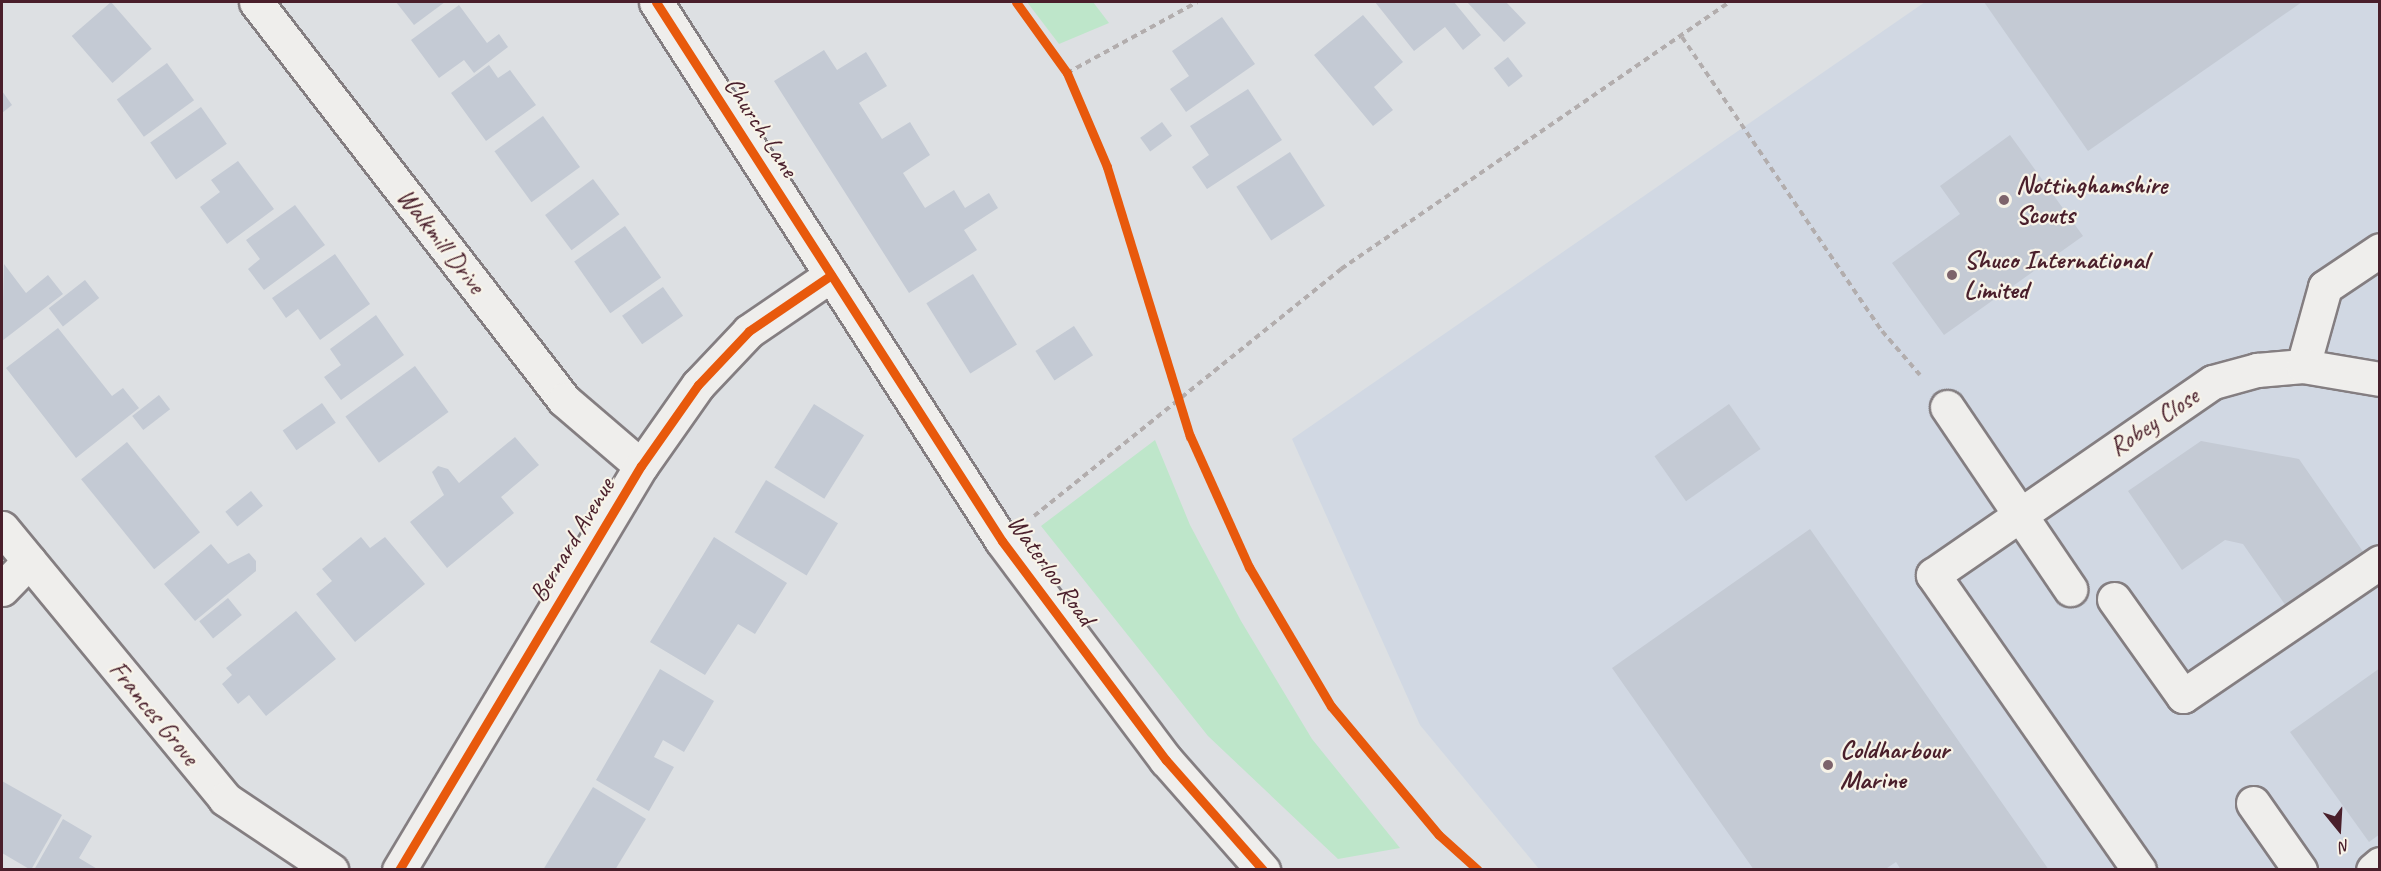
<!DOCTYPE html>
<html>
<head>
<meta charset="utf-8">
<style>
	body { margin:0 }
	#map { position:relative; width:2381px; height:871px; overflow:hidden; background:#dde0e3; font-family:Caveat,sans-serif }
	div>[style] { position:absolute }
	.built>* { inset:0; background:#d1d8e3 }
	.green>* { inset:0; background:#bee6ca }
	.building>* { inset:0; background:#c4cad4; transform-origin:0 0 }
	.path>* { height:4px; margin-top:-2px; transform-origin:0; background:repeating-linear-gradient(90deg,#b2adad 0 6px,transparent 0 10.5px) }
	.roads { filter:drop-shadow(2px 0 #847e81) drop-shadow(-2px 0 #847e81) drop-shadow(0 2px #847e81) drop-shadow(0 -2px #847e81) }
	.minor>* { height:33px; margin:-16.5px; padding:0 16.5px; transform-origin:16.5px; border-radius:16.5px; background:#efeeec }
	.cycleway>* { height:9px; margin:-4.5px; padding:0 4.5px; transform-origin:4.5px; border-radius:4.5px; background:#e8590c }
	.dots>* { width:16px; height:16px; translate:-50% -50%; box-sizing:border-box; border:3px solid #f7f3e8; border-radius:50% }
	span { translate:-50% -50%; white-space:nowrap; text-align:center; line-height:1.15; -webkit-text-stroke:4.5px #f7f3e8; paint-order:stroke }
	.street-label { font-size:26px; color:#4a1f2b }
	.poi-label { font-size:26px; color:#4a1f2b; font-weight:700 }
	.left { translate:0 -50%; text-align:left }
	.frame { position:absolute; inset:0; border:3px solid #4a1f2b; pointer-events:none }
	.north { position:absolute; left:2309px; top:799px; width:60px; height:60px; -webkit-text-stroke:4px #f7f3e8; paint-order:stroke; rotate:162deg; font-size:16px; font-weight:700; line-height:24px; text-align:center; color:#4a1f2b }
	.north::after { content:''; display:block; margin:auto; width:21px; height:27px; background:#4a1f2b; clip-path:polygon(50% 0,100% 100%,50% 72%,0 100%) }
</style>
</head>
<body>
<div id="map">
	<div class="built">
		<i style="clip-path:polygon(1925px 2px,2379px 2px,2379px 869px,1539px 869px,1420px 725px,1292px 439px)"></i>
	</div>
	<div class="green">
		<i style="clip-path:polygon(1027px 2px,1093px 2px,1109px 23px,1059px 44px)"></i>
		<i style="clip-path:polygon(1155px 440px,1190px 525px,1241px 621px,1312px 739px,1400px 848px,1338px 859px,1208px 736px,1041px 526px)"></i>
	</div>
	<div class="building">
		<i style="left:111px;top:2px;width:62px;height:52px;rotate:49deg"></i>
		<i style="clip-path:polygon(396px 2px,445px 2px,414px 25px)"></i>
		<i style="clip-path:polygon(1375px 2px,1454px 2px,1481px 35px,1463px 50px,1445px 27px,1414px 51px)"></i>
		<i style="clip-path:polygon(1467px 2px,1506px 2px,1526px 23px,1504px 42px)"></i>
		<i style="clip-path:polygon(1984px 2px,2302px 2px,2088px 151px)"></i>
		<i style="clip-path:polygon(459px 5px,487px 43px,499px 34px,508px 47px,474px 73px,464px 60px,439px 78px,411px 40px)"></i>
		<i style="clip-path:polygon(1363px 15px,1403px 62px,1374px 87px,1393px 110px,1373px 126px,1314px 55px)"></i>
		<i style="clip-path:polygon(1222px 17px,1255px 64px,1186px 112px,1170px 89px,1189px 76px,1172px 51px)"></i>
		<i style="clip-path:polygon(824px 50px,837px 70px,866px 52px,876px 68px,887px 86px,859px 103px,882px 139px,910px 122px,930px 155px,903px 173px,925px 208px,954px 190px,965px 208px,989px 193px,998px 208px,964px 230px,977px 250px,909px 293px,774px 81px)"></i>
		<i style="left:1508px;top:57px;width:24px;height:18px;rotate:52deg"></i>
		<i style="left:167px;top:63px;width:46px;height:62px;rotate:54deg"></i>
		<i style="clip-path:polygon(489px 65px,498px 78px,510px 70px,536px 105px,486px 141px,451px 93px)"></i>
		<i style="clip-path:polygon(1248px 89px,1282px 140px,1207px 189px,1192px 167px,1209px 155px,1190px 126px)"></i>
		<i style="clip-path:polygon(2px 91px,12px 105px,2px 113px)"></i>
		<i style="left:201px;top:107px;width:45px;height:62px;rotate:55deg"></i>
		<i style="left:543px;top:116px;width:63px;height:60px;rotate:54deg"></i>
		<i style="left:1162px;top:122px;width:17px;height:27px;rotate:54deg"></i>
		<i style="clip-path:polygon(2010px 135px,2083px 236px,1944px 335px,1892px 263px,1960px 214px,1940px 186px)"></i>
		<i style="left:1290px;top:152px;width:64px;height:64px;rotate:57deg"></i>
		<i style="clip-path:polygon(238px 161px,274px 209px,227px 244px,200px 207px,220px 192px,211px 180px)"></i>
		<i style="left:593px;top:179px;width:44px;height:60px;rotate:53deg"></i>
		<i style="clip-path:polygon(295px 205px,325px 245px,264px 290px,248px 269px,260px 259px,246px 240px)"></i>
		<i style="left:625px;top:226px;width:63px;height:62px;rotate:55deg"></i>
		<i style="clip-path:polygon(335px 254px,370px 304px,320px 340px,298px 309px,286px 318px,272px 298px)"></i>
		<i style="clip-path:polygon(4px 264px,26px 293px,48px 275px,63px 294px,2px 341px)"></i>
		<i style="left:973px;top:274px;width:83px;height:55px;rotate:58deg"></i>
		<i style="left:85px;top:280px;width:23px;height:46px;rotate:52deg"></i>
		<i style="left:663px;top:287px;width:35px;height:50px;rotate:55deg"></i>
		<i style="clip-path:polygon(376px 315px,404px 355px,341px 400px,324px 377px,341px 365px,330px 349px)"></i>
		<i style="left:1074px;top:326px;width:35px;height:46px;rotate:57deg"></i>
		<i style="clip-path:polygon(58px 328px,112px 396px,123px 388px,139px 408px,76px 458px,6px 368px)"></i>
		<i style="left:415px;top:366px;width:57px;height:86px;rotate:54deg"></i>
		<i style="left:159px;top:395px;width:18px;height:34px;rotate:52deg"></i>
		<i style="left:322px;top:403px;width:24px;height:48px;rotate:55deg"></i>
		<i style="left:814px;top:404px;width:59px;height:75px;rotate:32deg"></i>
		<i style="left:1729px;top:404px;width:55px;height:91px;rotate:55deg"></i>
		<i style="clip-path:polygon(515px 437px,539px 465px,501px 497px,514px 513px,447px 568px,410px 522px,444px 495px,432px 472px,438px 466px,448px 469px,459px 483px)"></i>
		<i style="clip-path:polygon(2201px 441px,2299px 459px,2364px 553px,2286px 606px,2243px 544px,2225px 540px,2182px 570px,2128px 491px)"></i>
		<i style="left:127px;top:442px;width:116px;height:59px;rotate:51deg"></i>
		<i style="left:766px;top:480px;width:84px;height:61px;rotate:31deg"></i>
		<i style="left:251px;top:491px;width:19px;height:33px;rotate:51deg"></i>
		<i style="clip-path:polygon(1810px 529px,2049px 870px,1901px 870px,1896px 862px,1884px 870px,1754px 870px,1612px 668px)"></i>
		<i style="clip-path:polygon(361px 537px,370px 548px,385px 537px,425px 584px,355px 642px,316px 594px,332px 581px,322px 569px)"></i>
		<i style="clip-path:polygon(714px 537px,787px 583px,755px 634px,738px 624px,705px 675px,650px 642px)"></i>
		<i style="clip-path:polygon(211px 544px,228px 564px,249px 553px,256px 561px,256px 571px,195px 621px,164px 584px)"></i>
		<i style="left:228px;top:598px;width:22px;height:37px;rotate:51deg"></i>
		<i style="clip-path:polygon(296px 611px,336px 659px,266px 716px,249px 695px,238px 704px,222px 684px,232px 675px,226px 668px)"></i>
		<i style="clip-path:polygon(2380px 668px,2380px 834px,2369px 842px,2290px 732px)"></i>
		<i style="clip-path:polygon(660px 669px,714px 701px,684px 752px,663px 740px,654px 757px,674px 767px,649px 811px,596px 780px)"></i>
		<i style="clip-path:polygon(2px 781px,62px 815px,31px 870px,2px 853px)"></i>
		<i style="clip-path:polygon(593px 787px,646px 819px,615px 870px,543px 870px)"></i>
		<i style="clip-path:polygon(63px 819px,92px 836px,79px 858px,99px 870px,34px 870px)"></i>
	</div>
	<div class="path">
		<i style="left:1682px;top:37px;width:356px;rotate:55.8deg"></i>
		<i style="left:1882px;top:331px;width:58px;rotate:49.2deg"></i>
		<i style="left:1067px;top:73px;width:148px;rotate:-28.6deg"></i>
		<i style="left:1034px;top:516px;width:394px;rotate:-38.8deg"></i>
		<i style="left:1341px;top:269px;width:472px;rotate:-34.5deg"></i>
	</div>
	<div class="roads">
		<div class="minor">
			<i style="left:256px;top:2px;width:503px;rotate:52.26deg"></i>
			<i style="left:564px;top:400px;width:101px;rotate:40.6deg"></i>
			<i style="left:656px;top:2px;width:640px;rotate:57.3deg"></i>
			<i style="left:1002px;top:541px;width:274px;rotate:53.2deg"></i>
			<i style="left:1166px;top:760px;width:147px;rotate:48.6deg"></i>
			<i style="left:2303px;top:366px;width:82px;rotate:-74.4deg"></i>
			<i style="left:2325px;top:287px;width:66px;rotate:-33.9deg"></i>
			<i style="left:1947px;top:407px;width:220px;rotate:55.9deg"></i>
			<i style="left:2px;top:528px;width:351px;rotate:50.5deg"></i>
			<i style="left:225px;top:799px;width:128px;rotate:33.8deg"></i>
			<i style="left:2px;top:589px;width:39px;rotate:-46deg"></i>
			<i style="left:2114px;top:599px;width:119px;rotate:54.6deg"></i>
			<i style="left:2183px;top:696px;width:238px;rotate:-34.2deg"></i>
			<i style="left:2253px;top:803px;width:82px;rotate:55deg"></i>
			<i style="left:399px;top:870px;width:471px;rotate:-59.1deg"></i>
			<i style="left:641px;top:466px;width:99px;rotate:-54.9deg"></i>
			<i style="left:698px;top:385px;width:74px;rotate:-46.6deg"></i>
			<i style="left:749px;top:331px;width:99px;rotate:-34.3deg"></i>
			<i style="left:2139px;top:870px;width:360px;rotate:-124.9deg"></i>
			<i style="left:1933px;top:575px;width:340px;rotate:-34.6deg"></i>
			<i style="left:2213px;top:382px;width:46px;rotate:-15.3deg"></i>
			<i style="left:2257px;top:370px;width:46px;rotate:-5deg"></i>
			<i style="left:2303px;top:366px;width:78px;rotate:9.6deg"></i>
			<i style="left:2373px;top:870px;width:9px;rotate:-41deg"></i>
		</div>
	</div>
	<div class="cycleway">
		<i style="left:656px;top:2px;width:640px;rotate:57.3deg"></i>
		<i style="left:1002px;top:541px;width:274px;rotate:53.2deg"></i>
		<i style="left:1166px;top:760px;width:147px;rotate:48.6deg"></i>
		<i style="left:1016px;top:2px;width:87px;rotate:54.3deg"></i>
		<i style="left:1067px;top:73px;width:102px;rotate:66.9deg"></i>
		<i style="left:1107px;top:167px;width:282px;rotate:72.9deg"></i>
		<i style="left:1190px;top:436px;width:144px;rotate:65.8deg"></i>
		<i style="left:1249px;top:567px;width:161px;rotate:59.5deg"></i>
		<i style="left:1331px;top:706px;width:168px;rotate:50.1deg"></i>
		<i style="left:1439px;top:835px;width:52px;rotate:41.9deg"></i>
		<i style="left:399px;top:870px;width:471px;rotate:-59.1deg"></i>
		<i style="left:641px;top:466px;width:99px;rotate:-54.9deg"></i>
		<i style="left:698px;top:385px;width:74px;rotate:-46.6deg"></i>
		<i style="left:749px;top:331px;width:99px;rotate:-34.3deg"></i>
	</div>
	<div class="dots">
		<i style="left:2004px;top:200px;background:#7d636b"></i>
		<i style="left:1952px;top:275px;background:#7d636b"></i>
		<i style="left:1828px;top:765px;background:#7d636b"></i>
	</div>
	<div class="street-label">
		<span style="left:761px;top:127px;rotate:57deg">Church Lane</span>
		<span style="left:441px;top:241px;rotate:52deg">Walkmill Drive</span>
		<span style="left:2154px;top:422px;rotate:-34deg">Robey Close</span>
		<span style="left:572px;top:540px;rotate:-59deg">Bernard Avenue</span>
		<span style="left:1051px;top:570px;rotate:54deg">Waterloo Road</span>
		<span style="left:154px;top:713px;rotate:51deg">Frances Grove</span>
	</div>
	<div class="poi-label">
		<span class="left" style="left:2016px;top:200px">Nottinghamshire<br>Scouts</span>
		<span class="left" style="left:1964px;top:275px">Shuco International<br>Limited</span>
		<span class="left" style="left:1840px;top:765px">Coldharbour<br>Marine</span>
	</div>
	<div class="frame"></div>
	<div class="north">N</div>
</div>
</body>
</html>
